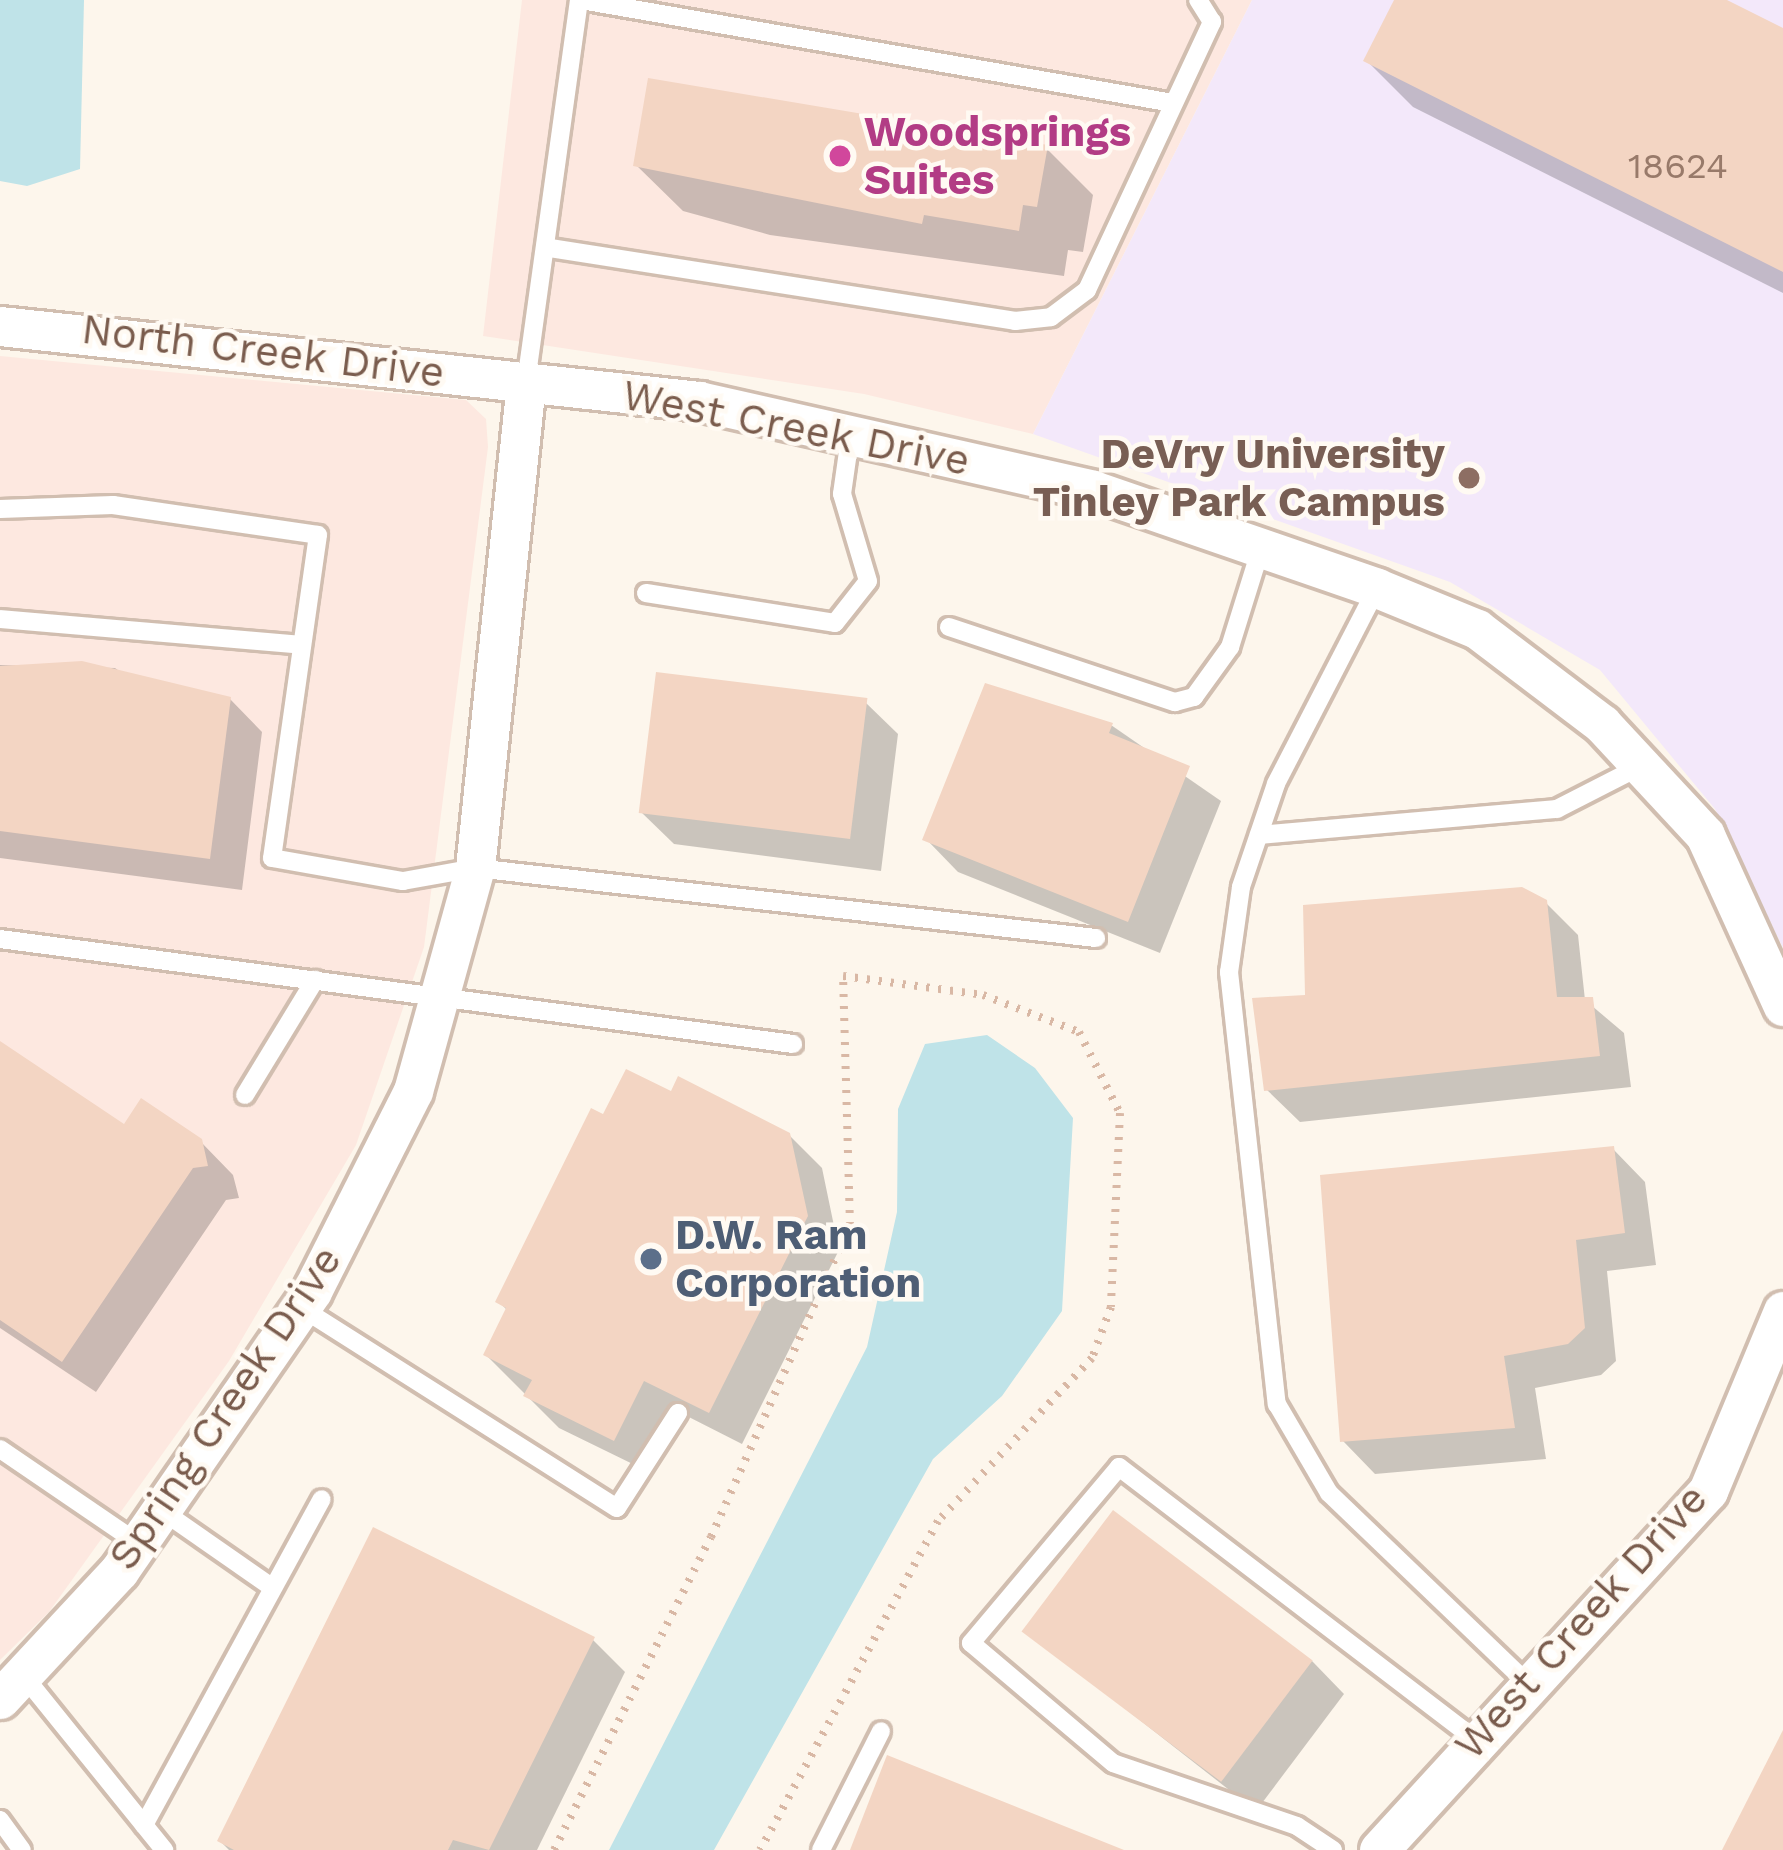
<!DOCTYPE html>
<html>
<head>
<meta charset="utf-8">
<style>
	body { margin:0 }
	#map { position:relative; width:1783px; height:1850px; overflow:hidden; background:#fdf6ec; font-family:"Work Sans",sans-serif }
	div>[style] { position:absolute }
	.commercial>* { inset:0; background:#fde8e0 }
	.education>* { inset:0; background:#f3e8fa }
	.water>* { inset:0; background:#bfe3e8 }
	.shadow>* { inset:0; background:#0003 }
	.building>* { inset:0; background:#f3d5c3; transform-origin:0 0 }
	.path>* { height:8px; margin-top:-4px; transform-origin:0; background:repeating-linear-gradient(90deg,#d9b8a5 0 3px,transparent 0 12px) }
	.roads { filter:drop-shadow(3px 0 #d1beb0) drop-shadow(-3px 0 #d1beb0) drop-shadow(0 3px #d1beb0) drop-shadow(0 -3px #d1beb0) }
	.service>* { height:18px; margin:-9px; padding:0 9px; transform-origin:9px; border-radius:9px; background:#fff }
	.minor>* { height:39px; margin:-19.5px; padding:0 19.5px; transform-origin:19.5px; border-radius:19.5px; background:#fff }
	.dots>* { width:33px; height:33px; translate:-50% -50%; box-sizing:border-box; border:6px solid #fffaf3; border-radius:50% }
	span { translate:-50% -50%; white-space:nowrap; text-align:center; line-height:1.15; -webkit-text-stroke:9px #fffaf3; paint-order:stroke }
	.number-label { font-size:36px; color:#987a6a }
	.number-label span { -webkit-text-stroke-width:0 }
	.hotel-label { font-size:42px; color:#b23c85; font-weight:700 }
	.left { translate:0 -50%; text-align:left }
	.street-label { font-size:42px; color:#7a5c4d }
	.education-label { font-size:42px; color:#785e54; font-weight:700 }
	.right { translate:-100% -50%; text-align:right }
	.service-label { font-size:42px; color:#4e5e75; font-weight:700 }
</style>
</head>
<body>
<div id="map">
	<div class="commercial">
		<i style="clip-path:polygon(522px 0,1252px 0,1033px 434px,864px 394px,483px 336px)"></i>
		<i style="clip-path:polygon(0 356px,466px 400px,486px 419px,488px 447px,424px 947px,356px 1145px,229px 1361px,49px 1612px,0 1660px)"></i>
	</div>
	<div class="education">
		<i style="clip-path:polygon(1252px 0,1783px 0,1783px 948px,1715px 809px,1600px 670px,1450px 582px,1033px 434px)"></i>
	</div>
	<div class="water">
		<i style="clip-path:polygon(0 0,84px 0,80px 169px,27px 186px,0 181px)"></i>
		<i style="clip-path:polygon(987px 1035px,1035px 1068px,1073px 1118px,1062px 1311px,1002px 1396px,933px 1459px,714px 1850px,609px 1850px,867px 1347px,897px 1212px,898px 1109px,925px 1044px)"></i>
	</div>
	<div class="shadow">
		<i style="clip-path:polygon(1397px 0,1720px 0,1783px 32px,1783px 293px,1413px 107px,1367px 61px)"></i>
		<i style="clip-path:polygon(1046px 148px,1093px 195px,1083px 252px,1068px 250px,1064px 276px,770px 235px,683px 211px,636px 165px)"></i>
		<i style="clip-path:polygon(0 665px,115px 668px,134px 682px,230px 699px,262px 732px,242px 890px,0 858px)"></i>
		<i style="clip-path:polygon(865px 702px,898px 734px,881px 871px,674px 844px,641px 812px)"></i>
		<i style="clip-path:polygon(1111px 725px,1221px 801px,1160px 953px,958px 872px,926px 839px)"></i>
		<i style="clip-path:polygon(1545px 902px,1578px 935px,1585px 1000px,1624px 1033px,1631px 1087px,1300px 1122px,1267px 1090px,1308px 998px)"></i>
		<i style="clip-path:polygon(0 1044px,125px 1128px,200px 1141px,233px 1175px,239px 1198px,226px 1200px,96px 1392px,0 1328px)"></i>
		<i style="clip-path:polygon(672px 1095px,789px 1135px,822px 1168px,839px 1250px,742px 1444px,677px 1411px,647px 1471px,559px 1428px,486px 1355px,508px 1311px,498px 1301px,605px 1118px)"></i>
		<i style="clip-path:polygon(1613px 1149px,1645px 1182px,1656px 1265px,1607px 1271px,1616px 1361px,1601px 1375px,1535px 1388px,1546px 1459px,1375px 1474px,1343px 1441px)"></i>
		<i style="clip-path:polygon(1026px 1631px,1312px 1661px,1344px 1694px,1256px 1811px)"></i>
		<i style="clip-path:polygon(593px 1640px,625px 1672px,537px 1850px,229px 1850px,220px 1841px)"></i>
	</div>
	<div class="building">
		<i style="clip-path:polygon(1394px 0,1727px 0,1783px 28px,1783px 272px,1363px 61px)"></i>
		<i style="clip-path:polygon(648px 78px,1048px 145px,1037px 207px,1023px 205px,1019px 231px,924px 215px,922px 224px,633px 166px)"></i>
		<i style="clip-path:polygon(82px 661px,231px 697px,210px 859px,0 831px,0 666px)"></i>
		<i style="left:656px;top:672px;width:213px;height:142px;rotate:7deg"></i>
		<i style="clip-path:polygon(985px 683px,1113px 723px,1109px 733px,1190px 766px,1128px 922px,922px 840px)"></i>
		<i style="clip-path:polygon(1522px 887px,1547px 900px,1557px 997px,1593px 997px,1600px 1056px,1264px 1091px,1252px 998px,1305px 995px,1303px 905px)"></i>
		<i style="clip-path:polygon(0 1041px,124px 1124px,141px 1098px,202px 1139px,208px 1166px,193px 1168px,62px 1362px,0 1320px)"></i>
		<i style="clip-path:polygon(626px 1069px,671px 1091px,678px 1076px,790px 1133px,808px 1216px,709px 1413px,644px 1381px,614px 1441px,523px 1396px,532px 1380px,483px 1355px,506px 1308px,495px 1302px,591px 1108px,603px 1114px)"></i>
		<i style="clip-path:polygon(1614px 1146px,1625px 1233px,1576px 1240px,1585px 1328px,1568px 1344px,1504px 1356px,1515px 1428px,1340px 1442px,1320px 1175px)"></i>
		<i style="left:1113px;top:1510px;width:250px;height:152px;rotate:37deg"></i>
		<i style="clip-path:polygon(373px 1527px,595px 1637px,489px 1850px,453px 1840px,448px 1850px,234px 1850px,217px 1841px)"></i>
		<i style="clip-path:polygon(1783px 1730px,1783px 1850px,1722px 1850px)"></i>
		<i style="clip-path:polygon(887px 1755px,1124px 1850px,850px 1850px)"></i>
	</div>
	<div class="path">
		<i style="left:554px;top:1850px;width:350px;rotate:-63.4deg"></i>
		<i style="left:711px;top:1537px;width:342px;rotate:-66deg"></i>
		<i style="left:850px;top:1225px;width:249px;rotate:-91.6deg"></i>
		<i style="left:843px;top:976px;width:141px;rotate:7.7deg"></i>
		<i style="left:983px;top:995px;width:103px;rotate:21.1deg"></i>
		<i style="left:1079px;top:1032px;width:91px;rotate:63.2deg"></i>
		<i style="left:1120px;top:1113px;width:194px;rotate:92.7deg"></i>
		<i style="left:1111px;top:1307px;width:54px;rotate:110.4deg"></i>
		<i style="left:1092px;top:1358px;width:224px;rotate:133.4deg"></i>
		<i style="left:938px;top:1521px;width:374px;rotate:118.4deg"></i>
	</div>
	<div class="roads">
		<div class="service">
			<i style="left:581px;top:0;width:601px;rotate:9.87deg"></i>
			<i style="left:550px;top:248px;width:471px;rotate:8.9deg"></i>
			<i style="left:1015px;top:321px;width:36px;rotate:-6deg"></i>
			<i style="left:1051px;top:317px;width:45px;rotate:-36.9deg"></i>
			<i style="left:1087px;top:290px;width:296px;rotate:-65deg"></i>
			<i style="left:1212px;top:22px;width:26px;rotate:-122deg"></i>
			<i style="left:526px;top:382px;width:386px;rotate:-82.1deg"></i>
			<i style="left:0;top:509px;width:113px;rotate:-2deg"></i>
			<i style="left:113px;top:505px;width:207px;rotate:8.3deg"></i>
			<i style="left:318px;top:535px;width:326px;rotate:98.1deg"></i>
			<i style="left:272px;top:858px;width:133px;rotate:10deg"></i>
			<i style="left:403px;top:881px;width:73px;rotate:-10.2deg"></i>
			<i style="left:475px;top:868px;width:625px;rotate:6.43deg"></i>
			<i style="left:1377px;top:588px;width:220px;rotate:117.3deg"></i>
			<i style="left:1276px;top:784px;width:109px;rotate:108.8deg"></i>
			<i style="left:1241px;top:887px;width:86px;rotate:98deg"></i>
			<i style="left:1229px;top:972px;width:435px;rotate:83.7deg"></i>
			<i style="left:1277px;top:1404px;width:103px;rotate:59.7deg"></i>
			<i style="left:1329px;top:1493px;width:272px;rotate:43.8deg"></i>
			<i style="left:646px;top:593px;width:191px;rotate:9deg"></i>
			<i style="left:835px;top:623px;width:53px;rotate:-51.8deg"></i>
			<i style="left:868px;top:581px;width:91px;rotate:-106.6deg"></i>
			<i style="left:842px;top:494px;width:64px;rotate:-81.9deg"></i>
			<i style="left:0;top:619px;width:303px;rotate:4.9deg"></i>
			<i style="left:949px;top:627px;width:238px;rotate:18.4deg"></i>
			<i style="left:1175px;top:702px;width:20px;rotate:-15deg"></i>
			<i style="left:1194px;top:697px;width:62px;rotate:-54.2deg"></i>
			<i style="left:1230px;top:647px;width:104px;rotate:-72.6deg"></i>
			<i style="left:1259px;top:835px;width:299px;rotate:-5deg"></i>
			<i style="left:1557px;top:809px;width:94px;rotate:-27.1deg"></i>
			<i style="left:0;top:939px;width:800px;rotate:7.54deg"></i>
			<i style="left:245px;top:1095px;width:135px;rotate:-58.7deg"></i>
			<i style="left:300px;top:1307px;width:375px;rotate:32.4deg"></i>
			<i style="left:617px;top:1508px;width:113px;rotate:-57.3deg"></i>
			<i style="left:0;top:1449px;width:167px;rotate:34.3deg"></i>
			<i style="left:161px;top:1510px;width:136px;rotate:34.9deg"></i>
			<i style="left:23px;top:1675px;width:225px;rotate:51.1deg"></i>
			<i style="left:0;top:1820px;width:37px;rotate:54deg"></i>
			<i style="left:144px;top:1825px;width:371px;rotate:-61.4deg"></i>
			<i style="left:821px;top:1850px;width:133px;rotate:-63.2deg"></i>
			<i style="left:1333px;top:1850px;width:43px;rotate:-146.3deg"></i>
			<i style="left:1297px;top:1826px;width:194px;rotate:-161.1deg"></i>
			<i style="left:1113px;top:1763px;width:186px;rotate:-139.8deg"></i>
			<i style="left:971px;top:1643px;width:230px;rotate:-49.9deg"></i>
			<i style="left:1119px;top:1467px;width:446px;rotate:37.4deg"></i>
		</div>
		<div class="minor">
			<i style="left:0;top:326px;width:703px;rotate:6.12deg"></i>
			<i style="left:699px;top:401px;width:404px;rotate:12.7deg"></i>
			<i style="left:1093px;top:490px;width:300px;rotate:19deg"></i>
			<i style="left:1377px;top:588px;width:108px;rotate:22.3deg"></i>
			<i style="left:1477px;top:629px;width:157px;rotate:37.2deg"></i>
			<i style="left:1602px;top:724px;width:151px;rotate:47.1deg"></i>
			<i style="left:1705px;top:835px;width:188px;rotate:65.5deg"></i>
			<i style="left:0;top:1699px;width:175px;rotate:-47.1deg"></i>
			<i style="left:119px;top:1571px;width:340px;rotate:-55.4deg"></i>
			<i style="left:312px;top:1291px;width:224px;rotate:-63.2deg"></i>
			<i style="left:413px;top:1091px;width:231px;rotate:-74.5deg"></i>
			<i style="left:475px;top:868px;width:489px;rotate:-84deg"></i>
			<i style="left:1379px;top:1850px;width:487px;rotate:-47.5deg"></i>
			<i style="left:1708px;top:1491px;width:195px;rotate:-67.4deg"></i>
		</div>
	</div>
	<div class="dots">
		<i style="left:840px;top:156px;background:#d1479c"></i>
		<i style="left:1469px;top:478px;background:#8d6e63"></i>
		<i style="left:651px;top:1259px;background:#5c6f8a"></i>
	</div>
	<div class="number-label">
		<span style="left:1678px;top:167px">18624</span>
	</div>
	<div class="hotel-label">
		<span class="left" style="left:864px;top:156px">Woodsprings<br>Suites</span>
	</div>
	<div class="street-label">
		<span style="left:263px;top:351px;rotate:7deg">North Creek Drive</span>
		<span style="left:796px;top:428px;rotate:11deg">West Creek Drive</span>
		<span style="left:225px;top:1408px;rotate:-56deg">Spring Creek Drive</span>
		<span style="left:1581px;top:1622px;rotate:-48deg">West Creek Drive</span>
	</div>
	<div class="education-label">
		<span class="right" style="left:1445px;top:478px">DeVry University<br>Tinley Park Campus</span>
	</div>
	<div class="service-label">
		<span class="left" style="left:675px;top:1259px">D.W. Ram<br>Corporation</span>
	</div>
</div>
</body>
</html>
